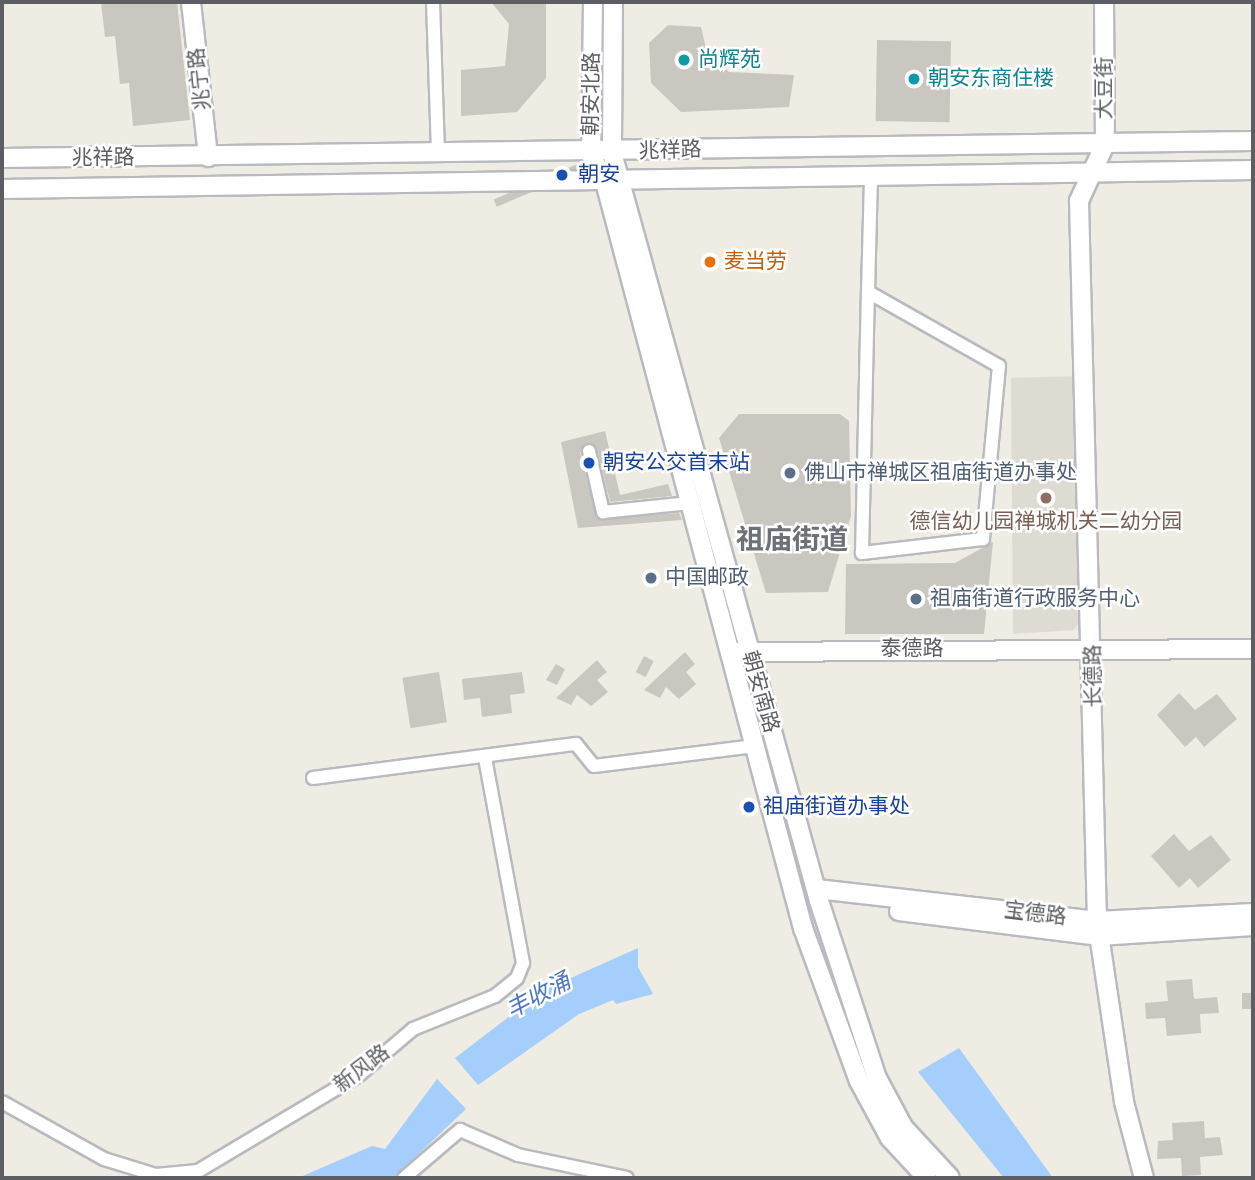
<!DOCTYPE html>
<html>
<head>
<meta charset="utf-8">
<style>
	body { margin:0 }
	#map { position:relative; width:1255px; height:1180px; overflow:hidden; background:#eeece3; font-family:"Alegreya Sans","Noto Sans SC",sans-serif }
	div>[style] { position:absolute }
	.education>* { inset:0; background:#dedcd2 }
	.water>* { inset:0; background:#a5cefc }
	.building>* { inset:0; background:#c9c7c0; transform-origin:0 0 }
	.roads { filter:drop-shadow(2px 0 #b9babf) drop-shadow(-2px 0 #b9babf) drop-shadow(0 2px #b9babf) drop-shadow(0 -2px #b9babf) }
	.street>* { height:12px; margin:-6px; padding:0 6px; transform-origin:6px; border-radius:6px; background:#fff }
	.secondary>* { height:18px; margin:-9px; padding:0 9px; transform-origin:9px; border-radius:9px; background:#fff }
	.dots>* { width:19px; height:19px; translate:-50% -50%; box-sizing:border-box; border:4px solid #fff; border-radius:50% }
	span { translate:-50% -50%; white-space:nowrap; text-align:center; line-height:1.15; -webkit-text-stroke:5px #fff; paint-order:stroke }
	.culture-label { font-size:21px; color:#0d838f }
	.left { translate:0 -50%; text-align:left }
	.street-label { font-size:21px; color:#5c5e64 }
	.transit-label { font-size:21px; color:#164399 }
	.food-label { font-size:21px; color:#c56008 }
	.service-label { font-size:21px; color:#4e5e75 }
	.education-label { font-size:21px; color:#785e54 }
	.water-label { font-size:23px; color:#4876bf; font-style:italic }
	.district-label { font-size:28px; color:#6d7076; font-weight:700 }
	.frame { position:absolute; inset:0; border:4px solid #5c5e64; pointer-events:none }
</style>
</head>
<body>
<div id="map">
	<div class="education">
		<i style="clip-path:polygon(1077px 376px,1082px 618px,1074px 630px,1013px 634px,1011px 378px)"></i>
	</div>
	<div class="water">
		<i style="clip-path:polygon(638px 948px,638px 967px,653px 994px,616px 1004px,613px 1000px,579px 1014px,478px 1085px,455px 1058px,544px 990px)"></i>
		<i style="clip-path:polygon(959px 1048px,1053px 1178px,1004px 1178px,918px 1072px)"></i>
		<i style="clip-path:polygon(437px 1079px,466px 1109px,393px 1178px,298px 1178px,372px 1146px,385px 1149px)"></i>
	</div>
	<div class="building">
		<i style="clip-path:polygon(101px 2px,177px 2px,190px 120px,133px 126px,129px 83px,120px 84px,115px 36px,105px 37px)"></i>
		<i style="clip-path:polygon(491px 2px,546px 2px,546px 78px,517px 112px,461px 116px,461px 70px,505px 66px,509px 24px)"></i>
		<i style="clip-path:polygon(668px 25px,701px 27px,706px 48px,729px 72px,794px 75px,789px 107px,681px 112px,651px 83px,649px 43px)"></i>
		<i style="left:877px;top:40px;width:74px;height:81px;rotate:1deg"></i>
		<i style="left:582px;top:162px;width:8px;height:96px;rotate:67deg"></i>
		<i style="clip-path:polygon(739px 414px,840px 414px,849px 421px,851px 516px,828px 592px,766px 593px,719px 438px)"></i>
		<i style="clip-path:polygon(605px 431px,620px 495px,668px 484px,672px 496px,610px 502px,597px 448px,586px 443px,580px 453px,597px 518px,679px 513px,682px 520px,578px 528px,561px 442px)"></i>
		<i style="clip-path:polygon(993px 542px,984px 634px,845px 634px,846px 564px,955px 563px)"></i>
		<i style="clip-path:polygon(685px 652px,695px 664px,686px 672px,696px 684px,679px 699px,666px 687px,660px 698px,644px 690px)"></i>
		<i style="left:644px;top:656px;width:11px;height:18px;rotate:27deg"></i>
		<i style="clip-path:polygon(597px 660px,607px 672px,597px 680px,608px 692px,591px 706px,577px 695px,571px 705px,556px 698px)"></i>
		<i style="clip-path:polygon(556px 664px,565px 669px,557px 685px,546px 680px)"></i>
		<i style="left:439px;top:672px;width:51px;height:37px;rotate:81deg"></i>
		<i style="clip-path:polygon(522px 672px,525px 693px,510px 695px,512px 713px,482px 717px,480px 698px,464px 700px,462px 679px)"></i>
		<i style="clip-path:polygon(1179px 693px,1195px 710px,1217px 694px,1237px 719px,1204px 747px,1196px 737px,1185px 747px,1157px 715px)"></i>
		<i style="clip-path:polygon(1174px 834px,1189px 851px,1211px 835px,1231px 860px,1198px 888px,1190px 878px,1179px 888px,1151px 856px)"></i>
		<i style="clip-path:polygon(1192px 979px,1194px 999px,1217px 997px,1219px 1013px,1200px 1014px,1201px 1033px,1167px 1036px,1165px 1018px,1146px 1019px,1145px 1003px,1168px 1001px,1166px 981px)"></i>
		<i style="left:1242px;top:993px;width:11px;height:16px"></i>
		<i style="clip-path:polygon(1204px 1121px,1205px 1138px,1220px 1137px,1223px 1155px,1200px 1157px,1201px 1175px,1182px 1176px,1181px 1158px,1157px 1159px,1158px 1141px,1173px 1140px,1172px 1123px)"></i>
	</div>
	<div class="roads">
		<div class="street">
			<i style="left:433px;top:2px;width:153px;rotate:88.1deg"></i>
			<i style="left:868px;top:292px;width:150px;rotate:29.5deg"></i>
			<i style="left:999px;top:366px;width:174px;rotate:95.3deg"></i>
			<i style="left:983px;top:539px;width:122px;rotate:173.4deg"></i>
			<i style="left:862px;top:553px;width:261px;rotate:-88.7deg"></i>
			<i style="left:868px;top:292px;width:115px;rotate:-88.5deg"></i>
			<i style="left:589px;top:451px;width:63px;rotate:77.1deg"></i>
			<i style="left:603px;top:512px;width:87px;rotate:-5.9deg"></i>
			<i style="left:313px;top:778px;width:265px;rotate:-7.4deg"></i>
			<i style="left:576px;top:744px;width:28px;rotate:51deg"></i>
			<i style="left:594px;top:766px;width:162px;rotate:-7.1deg"></i>
			<i style="left:2px;top:1102px;width:117px;rotate:29.2deg"></i>
			<i style="left:104px;top:1159px;width:54px;rotate:17.1deg"></i>
			<i style="left:156px;top:1175px;width:42px;rotate:-5.4deg"></i>
			<i style="left:198px;top:1171px;width:187px;rotate:-30.8deg"></i>
			<i style="left:359px;top:1075px;width:71px;rotate:-40.4deg"></i>
			<i style="left:413px;top:1029px;width:88px;rotate:-21.9deg"></i>
			<i style="left:495px;top:996px;width:28px;rotate:-39deg"></i>
			<i style="left:517px;top:978px;width:16px;rotate:-68deg"></i>
			<i style="left:523px;top:963px;width:209px;rotate:-100.5deg"></i>
			<i style="left:404px;top:1178px;width:74px;rotate:-40.6deg"></i>
			<i style="left:460px;top:1130px;width:63px;rotate:23.3deg"></i>
			<i style="left:518px;top:1155px;width:111px;rotate:11.9deg"></i>
		</div>
		<div class="secondary">
			<i style="left:191px;top:2px;width:156px;rotate:83.7deg"></i>
			<i style="left:593px;top:2px;width:153px;rotate:90.7deg"></i>
			<i style="left:591px;top:155px;width:30px;rotate:63deg"></i>
			<i style="left:605px;top:182px;width:772px;rotate:75.14deg"></i>
			<i style="left:803px;top:928px;width:163px;rotate:69.9deg"></i>
			<i style="left:859px;top:1081px;width:65px;rotate:61.5deg"></i>
			<i style="left:890px;top:1138px;width:54px;rotate:47.2deg"></i>
			<i style="left:613px;top:2px;width:151px;rotate:90.4deg"></i>
			<i style="left:612px;top:153px;width:776px;rotate:74.53deg"></i>
			<i style="left:819px;top:901px;width:186px;rotate:71.9deg"></i>
			<i style="left:877px;top:1078px;width:55px;rotate:62deg"></i>
			<i style="left:903px;top:1127px;width:69px;rotate:47.3deg"></i>
			<i style="left:1104px;top:2px;width:142px;rotate:89.6deg"></i>
			<i style="left:1105px;top:144px;width:63px;rotate:114.5deg"></i>
			<i style="left:1079px;top:201px;width:720px;rotate:88.57deg"></i>
			<i style="left:1097px;top:921px;width:183px;rotate:81.5deg"></i>
			<i style="left:1124px;top:1102px;width:79px;rotate:75.3deg"></i>
			<i style="left:2px;top:158px;width:1251px;rotate:-0.78deg"></i>
			<i style="left:2px;top:189px;width:1251px;rotate:-0.87deg"></i>
			<i style="left:737px;top:652px;width:516px;rotate:-0.33deg"></i>
			<i style="left:817px;top:889px;width:282px;rotate:6.5deg"></i>
			<i style="left:1097px;top:921px;width:156px;rotate:-2.9deg"></i>
			<i style="left:899px;top:911px;width:202px;rotate:7.1deg"></i>
			<i style="left:1099px;top:936px;width:154px;rotate:-3.7deg"></i>
		</div>
	</div>
	<div class="dots">
		<i style="left:684px;top:60px;background:#0f9aa8"></i>
		<i style="left:914px;top:79px;background:#0f9aa8"></i>
		<i style="left:562px;top:175px;background:#1a4fb4"></i>
		<i style="left:710px;top:262px;background:#e8710a"></i>
		<i style="left:589px;top:463px;background:#1a4fb4"></i>
		<i style="left:790px;top:473px;background:#5c6f8a"></i>
		<i style="left:1046px;top:498px;background:#8d6e63"></i>
		<i style="left:651px;top:578px;background:#5c6f8a"></i>
		<i style="left:916px;top:599px;background:#5c6f8a"></i>
		<i style="left:749px;top:807px;background:#1a4fb4"></i>
	</div>
	<div class="culture-label">
		<span class="left" style="left:698px;top:60px">尚辉苑</span>
		<span class="left" style="left:928px;top:79px">朝安东商住楼</span>
	</div>
	<div class="street-label">
		<span style="left:200px;top:79px;rotate:-96deg">兆宁路</span>
		<span style="left:1105px;top:88px;rotate:-90deg">大豆街</span>
		<span style="left:592px;top:94px;rotate:-89deg">朝安北路</span>
		<span style="left:670px;top:151px;rotate:-2deg">兆祥路</span>
		<span style="left:103px;top:158px">兆祥路</span>
		<span style="left:912px;top:649px">泰德路</span>
		<span style="left:1094px;top:676px;rotate:-91deg">长德路</span>
		<span style="left:760px;top:692px;rotate:74deg">朝安南路</span>
		<span style="left:1035px;top:914px;rotate:7deg">宝德路</span>
		<span style="left:362px;top:1069px;rotate:-37deg">新风路</span>
	</div>
	<div class="transit-label">
		<span class="left" style="left:578px;top:175px">朝安</span>
		<span class="left" style="left:603px;top:463px">朝安公交首末站</span>
		<span class="left" style="left:763px;top:807px">祖庙街道办事处</span>
	</div>
	<div class="food-label">
		<span class="left" style="left:724px;top:262px">麦当劳</span>
	</div>
	<div class="service-label">
		<span class="left" style="left:804px;top:473px">佛山市禅城区祖庙街道办事处</span>
		<span class="left" style="left:665px;top:578px">中国邮政</span>
		<span class="left" style="left:930px;top:599px">祖庙街道行政服务中心</span>
	</div>
	<div class="education-label">
		<span style="left:1046px;top:522px">德信幼儿园禅城机关二幼分园</span>
	</div>
	<div class="water-label">
		<span style="left:539px;top:997px;rotate:-28deg">丰收涌</span>
	</div>
	<div class="district-label">
		<span style="left:792px;top:541px">祖庙街道</span>
	</div>
	<div class="frame"></div>
</div>
</body>
</html>
